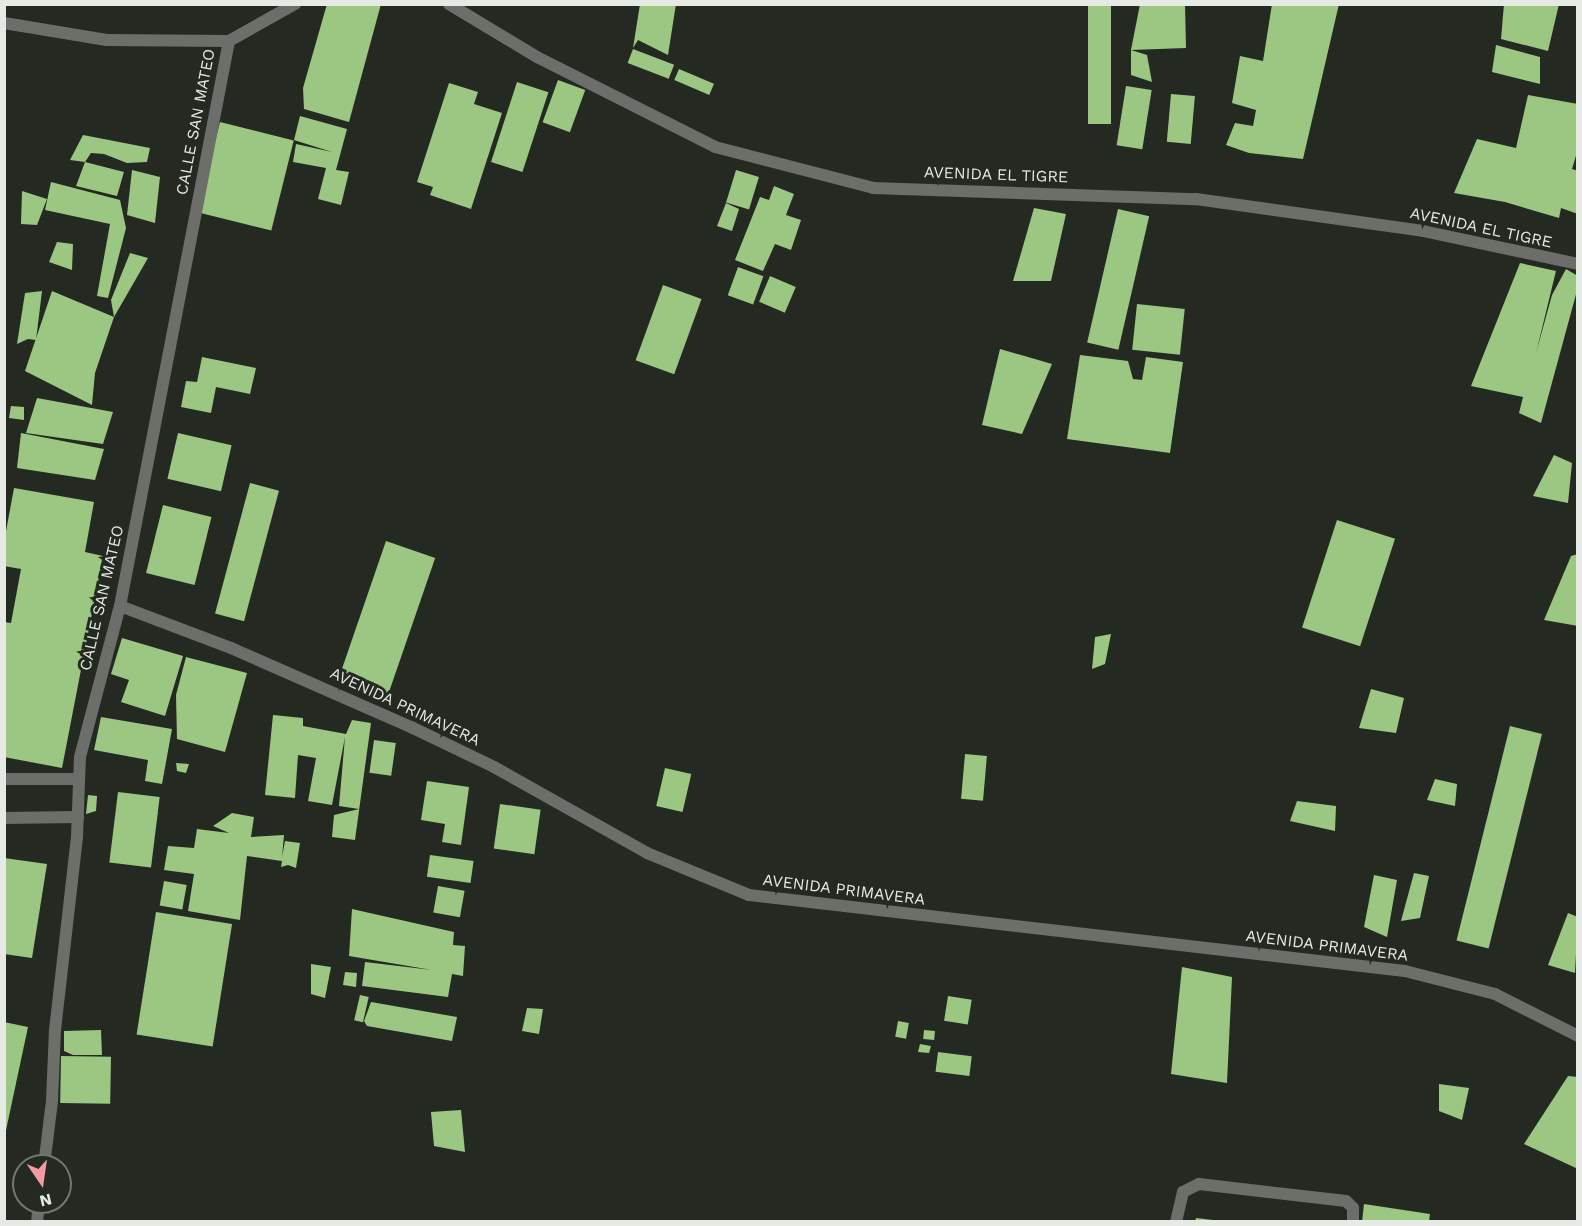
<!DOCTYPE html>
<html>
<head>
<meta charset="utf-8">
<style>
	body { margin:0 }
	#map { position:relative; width:1582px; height:1226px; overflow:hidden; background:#242a21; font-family:"Work Sans",sans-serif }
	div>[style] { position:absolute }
	.building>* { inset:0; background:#9bc782; transform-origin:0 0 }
	.minor>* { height:12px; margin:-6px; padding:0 6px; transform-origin:6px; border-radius:6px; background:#6b6e69 }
	.tertiary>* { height:12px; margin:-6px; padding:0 6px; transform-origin:6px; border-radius:6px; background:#6b6e69 }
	span { translate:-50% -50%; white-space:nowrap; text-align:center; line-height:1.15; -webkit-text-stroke:6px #242a21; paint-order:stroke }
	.street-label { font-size:16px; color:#e6eae4 }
	.frame { position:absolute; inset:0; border:6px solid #e6eae4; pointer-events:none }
	.north { position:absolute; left:12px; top:1154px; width:60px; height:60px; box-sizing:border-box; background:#242a21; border:2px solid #72776f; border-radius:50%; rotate:167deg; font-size:16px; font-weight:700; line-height:24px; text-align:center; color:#e6eae4 }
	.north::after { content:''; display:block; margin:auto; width:21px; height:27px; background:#f49aa2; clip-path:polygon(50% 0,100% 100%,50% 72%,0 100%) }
</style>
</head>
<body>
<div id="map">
	<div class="building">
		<i style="clip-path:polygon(327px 4px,381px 4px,349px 122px,304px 109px,303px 88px)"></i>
		<i style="clip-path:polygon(640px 4px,676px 4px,668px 55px,638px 40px,633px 48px)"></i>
		<i style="clip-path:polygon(1140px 4px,1185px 4px,1186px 48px,1131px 50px)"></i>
		<i style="clip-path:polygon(1272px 4px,1339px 4px,1303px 159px,1249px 153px,1226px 145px,1235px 123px,1253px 126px,1256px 110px,1232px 103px,1240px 56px,1263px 61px)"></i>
		<i style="clip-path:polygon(1504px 4px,1559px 4px,1548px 51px,1501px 39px)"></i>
		<i style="left:1088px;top:5px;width:23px;height:119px"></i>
		<i style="clip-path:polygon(1496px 45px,1540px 57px,1540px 84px,1492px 72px)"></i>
		<i style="left:633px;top:49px;width:44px;height:15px;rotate:21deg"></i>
		<i style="clip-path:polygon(1131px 50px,1147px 55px,1152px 82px,1131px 75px)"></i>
		<i style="left:679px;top:69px;width:38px;height:12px;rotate:23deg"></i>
		<i style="left:558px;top:80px;width:29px;height:45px;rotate:20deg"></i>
		<i style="left:517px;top:82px;width:33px;height:84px;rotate:18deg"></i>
		<i style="clip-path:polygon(449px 83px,478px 92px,474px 104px,502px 113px,471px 209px,430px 195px,433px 187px,417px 182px)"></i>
		<i style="left:1126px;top:86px;width:26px;height:60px;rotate:9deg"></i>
		<i style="left:1171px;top:94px;width:24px;height:48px;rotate:5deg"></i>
		<i style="clip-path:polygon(1528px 95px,1578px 104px,1578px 149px,1572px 169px,1578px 171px,1578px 214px,1561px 208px,1559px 218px,1505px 202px,1454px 193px,1477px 139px,1516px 148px)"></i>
		<i style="clip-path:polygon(300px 116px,347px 129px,336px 170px,349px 172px,341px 205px,318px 199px,326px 168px,293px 162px,296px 144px,332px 152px,294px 140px)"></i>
		<i style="left:220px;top:122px;width:76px;height:93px;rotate:14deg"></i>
		<i style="clip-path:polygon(83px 135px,150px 148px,147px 162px,127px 163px,104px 154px,91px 153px,85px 162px,124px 172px,117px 196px,76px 186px,85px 162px,70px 160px)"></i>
		<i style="clip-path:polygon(132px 170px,160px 177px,155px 223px,127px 215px)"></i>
		<i style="left:736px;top:170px;width:24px;height:34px;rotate:17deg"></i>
		<i style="clip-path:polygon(51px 182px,120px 200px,126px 228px,108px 298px,97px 296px,110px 224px,45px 210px)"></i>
		<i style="clip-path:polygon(774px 186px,794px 194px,786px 215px,801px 220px,791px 250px,775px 244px,763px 271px,735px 260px,760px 197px,769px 200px)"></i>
		<i style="clip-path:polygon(22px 191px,47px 199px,37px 225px,21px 224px)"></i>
		<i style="clip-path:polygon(726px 203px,739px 209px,732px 231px,717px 226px)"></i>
		<i style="clip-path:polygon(1034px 208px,1066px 214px,1051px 281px,1013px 281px)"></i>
		<i style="left:1118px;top:209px;width:32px;height:137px;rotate:13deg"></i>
		<i style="clip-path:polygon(57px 242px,73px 244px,72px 270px,49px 262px)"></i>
		<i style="clip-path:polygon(130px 253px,148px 258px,114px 317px,111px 300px)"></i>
		<i style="clip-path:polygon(1520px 263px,1556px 271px,1536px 353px,1552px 295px,1566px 269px,1578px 276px,1578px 287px,1541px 423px,1519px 413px,1523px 397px,1471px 386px)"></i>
		<i style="left:738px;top:267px;width:27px;height:30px;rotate:20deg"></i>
		<i style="left:770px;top:276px;width:28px;height:28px;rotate:23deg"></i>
		<i style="left:663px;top:285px;width:41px;height:80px;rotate:20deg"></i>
		<i style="clip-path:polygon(42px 291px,36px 340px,28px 339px,17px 344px,25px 293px)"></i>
		<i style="clip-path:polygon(52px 291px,114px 317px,95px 373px,92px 405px,25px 371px)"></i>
		<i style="left:1137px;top:304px;width:48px;height:46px;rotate:6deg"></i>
		<i style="clip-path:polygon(1000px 349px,1052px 364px,1022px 434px,982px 425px)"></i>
		<i style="clip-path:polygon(1080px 355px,1128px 361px,1133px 379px,1142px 380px,1146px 357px,1183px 362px,1170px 453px,1067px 439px)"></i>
		<i style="clip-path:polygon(202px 357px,256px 368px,250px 394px,216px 387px,211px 413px,181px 407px,186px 381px,197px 382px)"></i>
		<i style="clip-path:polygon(37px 398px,113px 412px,103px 444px,26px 433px)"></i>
		<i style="clip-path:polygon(11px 406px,24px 407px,24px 420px,9px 418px)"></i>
		<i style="clip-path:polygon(21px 433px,104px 449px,95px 480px,17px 468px)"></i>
		<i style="left:178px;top:433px;width:55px;height:47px;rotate:13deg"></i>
		<i style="clip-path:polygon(1554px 455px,1572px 463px,1568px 503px,1533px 496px)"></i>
		<i style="left:250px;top:483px;width:30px;height:135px;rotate:15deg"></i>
		<i style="clip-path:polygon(14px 488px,94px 502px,85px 552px,103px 556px,62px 768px,4px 757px,4px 622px,11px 623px,21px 569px,4px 566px,4px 542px)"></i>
		<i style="left:163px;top:505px;width:50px;height:70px;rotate:14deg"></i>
		<i style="left:1337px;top:520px;width:61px;height:113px;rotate:18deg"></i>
		<i style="left:386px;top:541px;width:52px;height:146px;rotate:19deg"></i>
		<i style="clip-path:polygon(1578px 554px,1578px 626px,1544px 620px,1571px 556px)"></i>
		<i style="clip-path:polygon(1111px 634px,1105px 664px,1092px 669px,1095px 637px)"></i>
		<i style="clip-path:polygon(122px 638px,183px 656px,165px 716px,121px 702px,129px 680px,111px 674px)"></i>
		<i style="clip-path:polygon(186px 657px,247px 673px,225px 752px,177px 739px,176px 695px)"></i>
		<i style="clip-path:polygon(1371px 689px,1404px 698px,1396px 733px,1359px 728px)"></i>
		<i style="clip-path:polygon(273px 715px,303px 718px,303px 726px,346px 734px,352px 720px,371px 723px,355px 840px,332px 837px,334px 815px,359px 809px,339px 806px,345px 737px,332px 805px,308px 801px,316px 758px,298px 755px,295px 798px,265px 795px)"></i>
		<i style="clip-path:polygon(101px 717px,172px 729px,162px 784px,145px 781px,148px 760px,94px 750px)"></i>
		<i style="left:1510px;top:726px;width:33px;height:221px;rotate:14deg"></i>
		<i style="left:374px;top:740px;width:22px;height:33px;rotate:8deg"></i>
		<i style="left:965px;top:754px;width:22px;height:45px;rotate:5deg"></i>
		<i style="clip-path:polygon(176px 763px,189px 764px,186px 773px,177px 771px)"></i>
		<i style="left:665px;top:768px;width:27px;height:39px;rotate:13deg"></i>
		<i style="clip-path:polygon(1435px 779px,1457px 784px,1455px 806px,1427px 800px)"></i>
		<i style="clip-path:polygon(427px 781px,469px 787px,461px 845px,442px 842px,445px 824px,421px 820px)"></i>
		<i style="left:118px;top:792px;width:42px;height:71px;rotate:7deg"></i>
		<i style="clip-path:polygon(88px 795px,97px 796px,96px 811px,86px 814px)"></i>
		<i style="clip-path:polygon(1297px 801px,1336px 806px,1335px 831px,1290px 821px)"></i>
		<i style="left:500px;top:804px;width:41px;height:45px;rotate:8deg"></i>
		<i style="clip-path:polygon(232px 813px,254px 817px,251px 837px,284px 835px,282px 857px,285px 841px,300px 843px,296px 868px,288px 865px,281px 867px,282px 861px,247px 856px,240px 920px,188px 911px,194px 874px,164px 870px,168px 846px,194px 848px,197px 829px,229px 833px,213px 826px)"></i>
		<i style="left:430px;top:855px;width:44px;height:22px;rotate:8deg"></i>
		<i style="clip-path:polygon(4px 858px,47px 864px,32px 958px,4px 954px)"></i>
		<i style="clip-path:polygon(1414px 873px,1429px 876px,1420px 918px,1401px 921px)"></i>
		<i style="clip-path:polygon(1374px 875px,1397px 880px,1387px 937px,1364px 927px)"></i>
		<i style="left:164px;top:881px;width:23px;height:25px;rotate:10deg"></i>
		<i style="left:438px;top:886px;width:27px;height:27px;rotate:10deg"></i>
		<i style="clip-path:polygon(352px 909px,454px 932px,453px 945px,465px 946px,463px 976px,452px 974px,448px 997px,362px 986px,365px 962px,432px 970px,349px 956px)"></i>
		<i style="left:156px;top:912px;width:77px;height:124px;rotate:9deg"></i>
		<i style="clip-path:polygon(1568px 913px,1578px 917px,1575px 973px,1548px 965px)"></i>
		<i style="clip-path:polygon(311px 964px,331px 967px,325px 998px,311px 994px)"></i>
		<i style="clip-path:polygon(1182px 967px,1232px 977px,1227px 1083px,1171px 1074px)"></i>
		<i style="clip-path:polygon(345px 972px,357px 973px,356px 987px,343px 985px)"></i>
		<i style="left:360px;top:995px;width:9px;height:26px;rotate:13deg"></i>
		<i style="left:948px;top:996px;width:24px;height:25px;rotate:9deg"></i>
		<i style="clip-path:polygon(371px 1002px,457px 1017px,452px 1041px,367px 1026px,364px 1021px)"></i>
		<i style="clip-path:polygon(527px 1008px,543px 1009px,539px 1034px,522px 1031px)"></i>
		<i style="left:898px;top:1021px;width:11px;height:16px;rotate:10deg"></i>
		<i style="clip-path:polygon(4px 1022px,28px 1027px,5px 1135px,4px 1135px)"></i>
		<i style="clip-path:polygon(101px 1030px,102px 1055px,73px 1055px,64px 1051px,64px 1031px)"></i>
		<i style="left:924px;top:1030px;width:11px;height:9px;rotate:5deg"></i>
		<i style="clip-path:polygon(920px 1044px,931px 1046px,929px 1053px,918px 1052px)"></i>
		<i style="left:938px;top:1052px;width:34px;height:20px;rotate:7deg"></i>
		<i style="left:61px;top:1056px;width:50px;height:47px;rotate:1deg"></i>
		<i style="clip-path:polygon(1568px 1076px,1578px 1077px,1578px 1169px,1524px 1144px)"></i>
		<i style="clip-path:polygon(1439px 1084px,1469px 1088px,1462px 1120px,1439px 1111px)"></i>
		<i style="clip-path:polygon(461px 1110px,465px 1152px,434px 1146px,431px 1112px)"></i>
		<i style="clip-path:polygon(1364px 1204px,1430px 1214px,1429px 1222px,1362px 1222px)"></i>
		<i style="clip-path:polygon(1196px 1218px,1213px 1220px,1213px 1222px,1195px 1222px)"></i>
	</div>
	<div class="minor">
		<i style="left:449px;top:4px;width:103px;rotate:31.1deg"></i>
		<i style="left:537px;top:57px;width:199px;rotate:26.8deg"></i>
		<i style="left:715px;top:147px;width:163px;rotate:14.5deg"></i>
		<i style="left:873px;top:188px;width:323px;rotate:2deg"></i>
		<i style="left:1196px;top:199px;width:229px;rotate:8deg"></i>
		<i style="left:1423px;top:231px;width:158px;rotate:12deg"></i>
		<i style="left:4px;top:23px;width:104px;rotate:9.4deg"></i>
		<i style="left:107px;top:40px;width:122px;rotate:0.5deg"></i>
		<i style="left:229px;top:41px;width:76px;rotate:-29.3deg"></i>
		<i style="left:4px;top:779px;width:75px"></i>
		<i style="left:4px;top:818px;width:74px;rotate:-0.8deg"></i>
		<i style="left:44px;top:1166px;width:65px;rotate:-83deg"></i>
		<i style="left:52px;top:1101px;width:71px;rotate:-87.6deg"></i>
		<i style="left:55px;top:1030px;width:194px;rotate:-83.5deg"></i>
		<i style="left:77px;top:837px;width:80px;rotate:-87.9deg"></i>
		<i style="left:80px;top:757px;width:156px;rotate:-75.2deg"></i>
		<i style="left:120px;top:606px;width:575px;rotate:-79.08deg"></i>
		<i style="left:37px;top:1222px;width:20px;rotate:-84deg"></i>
		<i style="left:1176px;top:1222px;width:31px;rotate:-77deg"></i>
		<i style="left:1183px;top:1192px;width:18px;rotate:-27deg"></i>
		<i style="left:1199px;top:1184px;width:148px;rotate:6.6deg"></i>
		<i style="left:1346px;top:1201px;width:10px;rotate:45deg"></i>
		<i style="left:1353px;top:1208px;width:14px;rotate:90deg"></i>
	</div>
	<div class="tertiary">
		<i style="left:120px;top:606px;width:119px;rotate:20.7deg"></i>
		<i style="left:231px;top:648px;width:197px;rotate:23.7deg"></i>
		<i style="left:411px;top:727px;width:92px;rotate:25.7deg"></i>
		<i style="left:494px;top:767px;width:176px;rotate:29.3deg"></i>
		<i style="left:647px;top:853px;width:110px;rotate:22.4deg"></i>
		<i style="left:749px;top:895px;width:660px;rotate:6.61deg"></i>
		<i style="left:1405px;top:971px;width:93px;rotate:14.3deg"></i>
		<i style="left:1495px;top:994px;width:93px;rotate:26.8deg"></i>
	</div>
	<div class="street-label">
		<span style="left:196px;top:122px;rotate:-79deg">CALLE SAN MATEO</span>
		<span style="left:996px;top:175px;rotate:2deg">AVENIDA EL TIGRE</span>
		<span style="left:1481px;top:228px;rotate:12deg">AVENIDA EL TIGRE</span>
		<span style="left:102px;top:598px;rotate:-77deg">CALLE SAN MATEO</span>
		<span style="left:405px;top:707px;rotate:25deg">AVENIDA PRIMAVERA</span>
		<span style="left:844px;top:890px;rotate:7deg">AVENIDA PRIMAVERA</span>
		<span style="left:1327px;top:946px;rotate:7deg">AVENIDA PRIMAVERA</span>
	</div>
	<div class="frame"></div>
	<div class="north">N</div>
</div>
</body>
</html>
